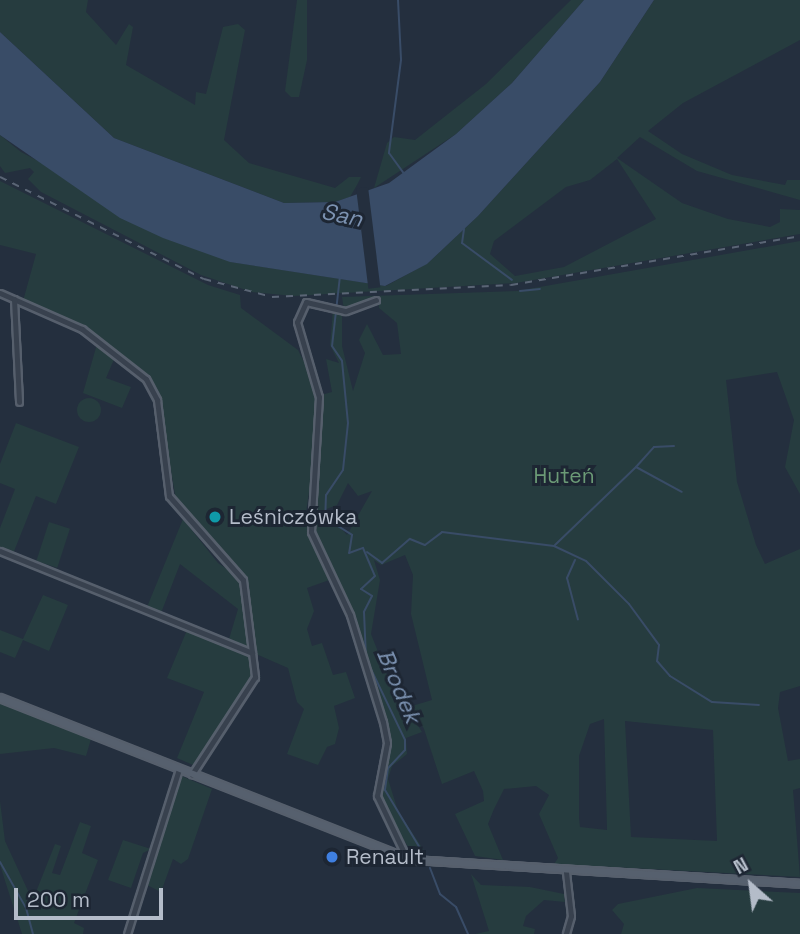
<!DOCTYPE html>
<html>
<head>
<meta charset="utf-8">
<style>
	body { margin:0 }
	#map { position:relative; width:800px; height:934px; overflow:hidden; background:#242f3e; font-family:"Space Grotesk",sans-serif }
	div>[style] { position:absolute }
	.green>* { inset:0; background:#263c3f; transform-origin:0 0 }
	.round { border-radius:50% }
	.water>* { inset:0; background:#394c67 }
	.pier>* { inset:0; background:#242f3e; transform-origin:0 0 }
	.stream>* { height:2px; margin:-1px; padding:0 1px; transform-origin:1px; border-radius:1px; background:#394c67 }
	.roads { filter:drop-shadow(2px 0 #565f6c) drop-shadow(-2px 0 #565f6c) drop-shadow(0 2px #565f6c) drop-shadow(0 -2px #565f6c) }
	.minor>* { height:5px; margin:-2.5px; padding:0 2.5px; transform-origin:2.5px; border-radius:2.5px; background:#38414e }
	.major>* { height:6px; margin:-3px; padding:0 3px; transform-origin:3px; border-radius:3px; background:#56606e }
	.rail>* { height:2px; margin-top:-1px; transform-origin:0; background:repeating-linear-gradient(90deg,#5a6575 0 7px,transparent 0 14px) }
	.dots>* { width:19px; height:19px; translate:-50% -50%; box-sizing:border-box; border:4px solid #1d2633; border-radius:50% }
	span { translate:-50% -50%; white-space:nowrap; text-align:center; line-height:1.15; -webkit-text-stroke:6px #1d2633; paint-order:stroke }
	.park-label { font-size:21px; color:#6b9a76 }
	.poi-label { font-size:21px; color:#b4bcc9 }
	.left { translate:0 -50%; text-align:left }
	.water-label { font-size:23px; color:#7c92b1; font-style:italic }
	.north { position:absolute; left:716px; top:850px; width:70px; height:70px; -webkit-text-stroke:5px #1d2633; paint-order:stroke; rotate:332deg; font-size:19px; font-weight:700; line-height:28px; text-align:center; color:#b4bcc9 }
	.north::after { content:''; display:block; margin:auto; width:24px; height:32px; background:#b4bcc9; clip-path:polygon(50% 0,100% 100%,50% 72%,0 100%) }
	.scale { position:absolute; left:14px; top:888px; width:149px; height:32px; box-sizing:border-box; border:4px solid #b4bcc9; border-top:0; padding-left:9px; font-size:21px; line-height:24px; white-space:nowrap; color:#b4bcc9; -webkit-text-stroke:5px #1d2633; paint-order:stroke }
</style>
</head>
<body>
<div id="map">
	<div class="green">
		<i style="clip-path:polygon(0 0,88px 0,86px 12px,116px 45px,129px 24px,133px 27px,126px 65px,195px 105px,196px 92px,206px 94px,223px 27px,238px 24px,245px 30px,224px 140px,249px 163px,335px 188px,349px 177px,361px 177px,357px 185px,350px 197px,335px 202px,284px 203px,114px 138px,0 32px)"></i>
		<i style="clip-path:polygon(297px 0,307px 0,307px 60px,299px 97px,291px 97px,285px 91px)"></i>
		<i style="clip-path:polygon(571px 0,584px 0,512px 83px,456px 134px,374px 188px,387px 143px,394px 137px,415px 140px,486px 84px)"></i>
		<i style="clip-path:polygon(evenodd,654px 0,800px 0,800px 40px,683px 103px,648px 131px,682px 154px,732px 175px,785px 185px,787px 180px,800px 180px,800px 200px,697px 171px,640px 137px,617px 158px,682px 203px,728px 219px,770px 227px,780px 222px,780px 209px,800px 210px,800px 234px,516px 283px,294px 296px,252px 292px,201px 275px,41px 192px,28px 179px,34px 172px,30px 168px,5px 173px,0 166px,0 135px,21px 152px,231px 262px,386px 286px,428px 263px,478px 216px,600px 82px,654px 0,617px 159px,656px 219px,564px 267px,515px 276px,490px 254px,494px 241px,566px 187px,590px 180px,617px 159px)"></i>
		<i style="clip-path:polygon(evenodd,0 181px,208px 285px,240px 295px,241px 308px,298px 350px,321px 395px,332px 392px,326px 359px,339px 363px,330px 345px,333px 310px,342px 313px,342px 346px,353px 391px,365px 353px,359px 340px,367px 324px,383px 355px,401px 354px,397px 323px,379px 308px,378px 297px,344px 310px,342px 297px,517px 291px,800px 241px,800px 494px,785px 467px,794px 420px,777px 372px,726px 380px,737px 482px,756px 545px,765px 564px,800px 549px,800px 686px,780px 692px,778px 708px,788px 761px,800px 759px,800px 788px,793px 790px,800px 877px,554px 864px,558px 858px,539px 814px,549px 795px,536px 786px,504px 789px,494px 809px,488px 824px,503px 860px,475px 856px,455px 814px,484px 801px,483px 791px,474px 771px,442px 784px,424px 729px,412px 706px,432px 700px,411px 614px,413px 575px,405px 555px,381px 565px,374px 560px,380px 580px,371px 634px,390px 682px,422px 732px,406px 738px,407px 754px,392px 766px,388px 779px,398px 811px,425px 852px,410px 850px,379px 798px,388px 742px,355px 627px,311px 521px,320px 415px,306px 513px,311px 541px,332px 579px,307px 588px,314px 611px,307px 629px,312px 646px,322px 643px,333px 675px,346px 672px,355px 698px,334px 706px,339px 728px,335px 744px,327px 747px,318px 765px,287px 754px,304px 709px,297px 702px,288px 668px,256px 654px,243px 574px,177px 506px,157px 388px,84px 326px,23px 301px,36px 254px,0 245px,0 181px,348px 483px,358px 496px,372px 491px,347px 535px,324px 510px,337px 505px,348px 483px,0 181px,604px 719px,607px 829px,607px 830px,580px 827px,579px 818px,579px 756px,590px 724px,604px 719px,0 181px,625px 721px,713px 730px,717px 841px,631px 837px,625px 721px)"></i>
		<i style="clip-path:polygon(97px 344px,115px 357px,106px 378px,131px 387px,122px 408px,83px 393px)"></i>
		<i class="round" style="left:77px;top:398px;width:24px;height:24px"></i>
		<i style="clip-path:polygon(16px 423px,79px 447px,56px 504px,36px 496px,13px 554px,0 549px,0 528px,15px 489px,0 483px,0 464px)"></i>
		<i style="clip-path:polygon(183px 519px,218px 563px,240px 578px,248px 647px,229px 639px,238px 609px,180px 564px,161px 613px,147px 607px)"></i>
		<i style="left:49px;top:522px;width:22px;height:41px;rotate:18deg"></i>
		<i style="clip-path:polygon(43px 595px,68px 605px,49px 651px,23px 640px,15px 658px,0 652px,0 630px,23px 639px)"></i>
		<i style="clip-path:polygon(187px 630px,250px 655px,253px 674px,193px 765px,177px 758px,204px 692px,167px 678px)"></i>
		<i style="clip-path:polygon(0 702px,91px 739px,86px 756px,54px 748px,0 754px)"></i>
		<i style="clip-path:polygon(179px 775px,212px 789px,188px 859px,181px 864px,173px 859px,161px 892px,145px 884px)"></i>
		<i style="clip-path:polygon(0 801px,5px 841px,29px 893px,36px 892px,55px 844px,61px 846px,52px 873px,60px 875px,80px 822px,91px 826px,82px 853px,98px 860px,74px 923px,84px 928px,83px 934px,22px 934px,0 865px)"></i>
		<i style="clip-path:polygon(123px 840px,151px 849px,143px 853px,131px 888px,108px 880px)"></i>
		<i style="clip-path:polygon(471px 874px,481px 885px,530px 887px,564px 894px,565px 902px,544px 900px,526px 916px,523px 926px,535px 929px,534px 934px,475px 934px,489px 931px)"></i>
		<i style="clip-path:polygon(697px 888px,800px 893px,800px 934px,621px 934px,624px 924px,612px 910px,618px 904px)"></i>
	</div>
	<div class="water">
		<i style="clip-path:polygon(584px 0,654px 0,600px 82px,478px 216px,427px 264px,385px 286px,230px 262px,163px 238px,120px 218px,0 135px,0 32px,114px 138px,284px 203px,335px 202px,389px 183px,456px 134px,512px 83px)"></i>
	</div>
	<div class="pier">
		<i style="left:368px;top:187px;width:101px;height:12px;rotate:83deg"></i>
	</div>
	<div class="stream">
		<i style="left:398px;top:0;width:60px;rotate:87.1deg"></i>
		<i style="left:401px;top:60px;width:94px;rotate:97.4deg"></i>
		<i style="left:389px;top:153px;width:24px;rotate:54deg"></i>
		<i style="left:464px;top:229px;width:14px;rotate:98deg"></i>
		<i style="left:462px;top:243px;width:62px;rotate:36.5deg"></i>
		<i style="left:340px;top:276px;width:70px;rotate:96.5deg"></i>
		<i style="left:332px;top:346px;width:18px;rotate:56deg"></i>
		<i style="left:342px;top:361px;width:62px;rotate:84.5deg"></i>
		<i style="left:348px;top:423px;width:47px;rotate:96.1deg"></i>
		<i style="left:343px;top:470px;width:30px;rotate:124deg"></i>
		<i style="left:326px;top:495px;width:23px;rotate:92deg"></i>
		<i style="left:325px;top:518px;width:32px;rotate:32deg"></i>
		<i style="left:352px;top:535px;width:18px;rotate:99deg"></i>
		<i style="left:349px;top:553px;width:15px;rotate:-20deg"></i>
		<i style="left:363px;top:548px;width:30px;rotate:67deg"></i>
		<i style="left:375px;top:576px;width:19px;rotate:137deg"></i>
		<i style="left:361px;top:589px;width:13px;rotate:32deg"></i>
		<i style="left:372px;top:596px;width:18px;rotate:117deg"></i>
		<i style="left:364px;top:612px;width:46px;rotate:87.5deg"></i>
		<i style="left:520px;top:291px;width:20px;rotate:-6deg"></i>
		<i style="left:636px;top:467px;width:27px;rotate:-48deg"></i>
		<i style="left:654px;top:447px;width:20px;rotate:-3deg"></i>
		<i style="left:555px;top:545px;width:112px;rotate:-43.9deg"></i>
		<i style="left:636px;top:467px;width:52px;rotate:28.5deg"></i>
		<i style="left:367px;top:552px;width:19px;rotate:36deg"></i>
		<i style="left:382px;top:563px;width:37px;rotate:-41deg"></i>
		<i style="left:410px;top:539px;width:16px;rotate:22deg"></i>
		<i style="left:425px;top:545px;width:21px;rotate:-37deg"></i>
		<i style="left:442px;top:532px;width:113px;rotate:7.1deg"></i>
		<i style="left:554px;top:546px;width:35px;rotate:25deg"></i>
		<i style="left:586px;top:561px;width:61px;rotate:45deg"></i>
		<i style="left:629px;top:604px;width:51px;rotate:53.8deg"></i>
		<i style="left:659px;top:645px;width:16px;rotate:97deg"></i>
		<i style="left:657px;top:661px;width:20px;rotate:49deg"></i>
		<i style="left:670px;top:676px;width:49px;rotate:31.8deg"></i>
		<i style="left:712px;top:702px;width:47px;rotate:3.7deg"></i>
		<i style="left:575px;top:560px;width:20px;rotate:114deg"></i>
		<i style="left:567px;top:578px;width:43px;rotate:75.3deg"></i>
		<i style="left:368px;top:663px;width:85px;rotate:64.3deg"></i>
		<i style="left:405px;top:740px;width:10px;rotate:90deg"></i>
		<i style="left:405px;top:750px;width:25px;rotate:133deg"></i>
		<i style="left:388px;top:768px;width:22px;rotate:98deg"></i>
		<i style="left:385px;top:790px;width:79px;rotate:58.9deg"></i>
		<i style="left:0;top:862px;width:53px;rotate:60.5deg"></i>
		<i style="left:26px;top:908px;width:27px;rotate:75deg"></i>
		<i style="left:430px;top:868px;width:28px;rotate:69deg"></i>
		<i style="left:440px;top:894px;width:21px;rotate:39deg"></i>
		<i style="left:456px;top:907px;width:30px;rotate:66deg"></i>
	</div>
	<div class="roads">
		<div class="minor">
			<i style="left:0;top:293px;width:90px;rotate:23.7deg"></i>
			<i style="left:82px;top:329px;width:81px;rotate:38deg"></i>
			<i style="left:146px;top:379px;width:24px;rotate:62deg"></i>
			<i style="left:157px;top:400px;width:97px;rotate:82.9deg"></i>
			<i style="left:169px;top:496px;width:112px;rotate:48.6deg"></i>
			<i style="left:243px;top:580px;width:98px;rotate:82.9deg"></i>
			<i style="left:255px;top:677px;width:116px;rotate:123deg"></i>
			<i style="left:14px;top:299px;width:103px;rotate:87.2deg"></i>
			<i style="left:376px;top:300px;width:33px;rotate:160deg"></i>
			<i style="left:345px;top:311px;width:40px;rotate:-167deg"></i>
			<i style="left:306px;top:302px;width:22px;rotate:114deg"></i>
			<i style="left:297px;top:322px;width:78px;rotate:73.7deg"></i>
			<i style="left:319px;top:397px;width:135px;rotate:93.4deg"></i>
			<i style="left:311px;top:532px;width:92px;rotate:64.8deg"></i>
			<i style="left:350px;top:615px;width:112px;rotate:72.9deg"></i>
			<i style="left:383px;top:722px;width:21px;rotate:79deg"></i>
			<i style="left:387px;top:743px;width:54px;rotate:100.7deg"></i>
			<i style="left:377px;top:796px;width:70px;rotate:64.5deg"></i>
			<i style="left:0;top:551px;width:272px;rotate:22deg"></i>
			<i style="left:566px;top:872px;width:44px;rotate:83.5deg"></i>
			<i style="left:571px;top:916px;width:19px;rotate:106deg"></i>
			<i style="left:127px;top:934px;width:173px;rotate:-72.5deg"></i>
		</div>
		<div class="major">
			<i style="left:0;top:698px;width:443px;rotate:21.5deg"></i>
			<i style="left:412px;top:860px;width:389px;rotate:3.5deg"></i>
		</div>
	</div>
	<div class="rail">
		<i style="left:0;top:177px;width:228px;rotate:26.6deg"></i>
		<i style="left:204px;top:279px;width:70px;rotate:14.8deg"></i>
		<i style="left:272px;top:297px;width:239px;rotate:-2.9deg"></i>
		<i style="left:511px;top:285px;width:293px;rotate:-9.6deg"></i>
	</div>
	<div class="dots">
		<i style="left:215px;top:517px;background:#0f9aa8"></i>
		<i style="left:332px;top:857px;background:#3f7fe0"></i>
	</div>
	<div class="park-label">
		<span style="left:564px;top:476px">Huteń</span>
	</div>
	<div class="poi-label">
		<span class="left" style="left:229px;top:517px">Leśniczówka</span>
		<span class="left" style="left:346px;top:857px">Renault</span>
	</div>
	<div class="water-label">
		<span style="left:342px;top:215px;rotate:12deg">San</span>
		<span style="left:399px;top:686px;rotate:67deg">Brodek</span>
	</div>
	<div class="north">N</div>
	<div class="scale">200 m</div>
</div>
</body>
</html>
